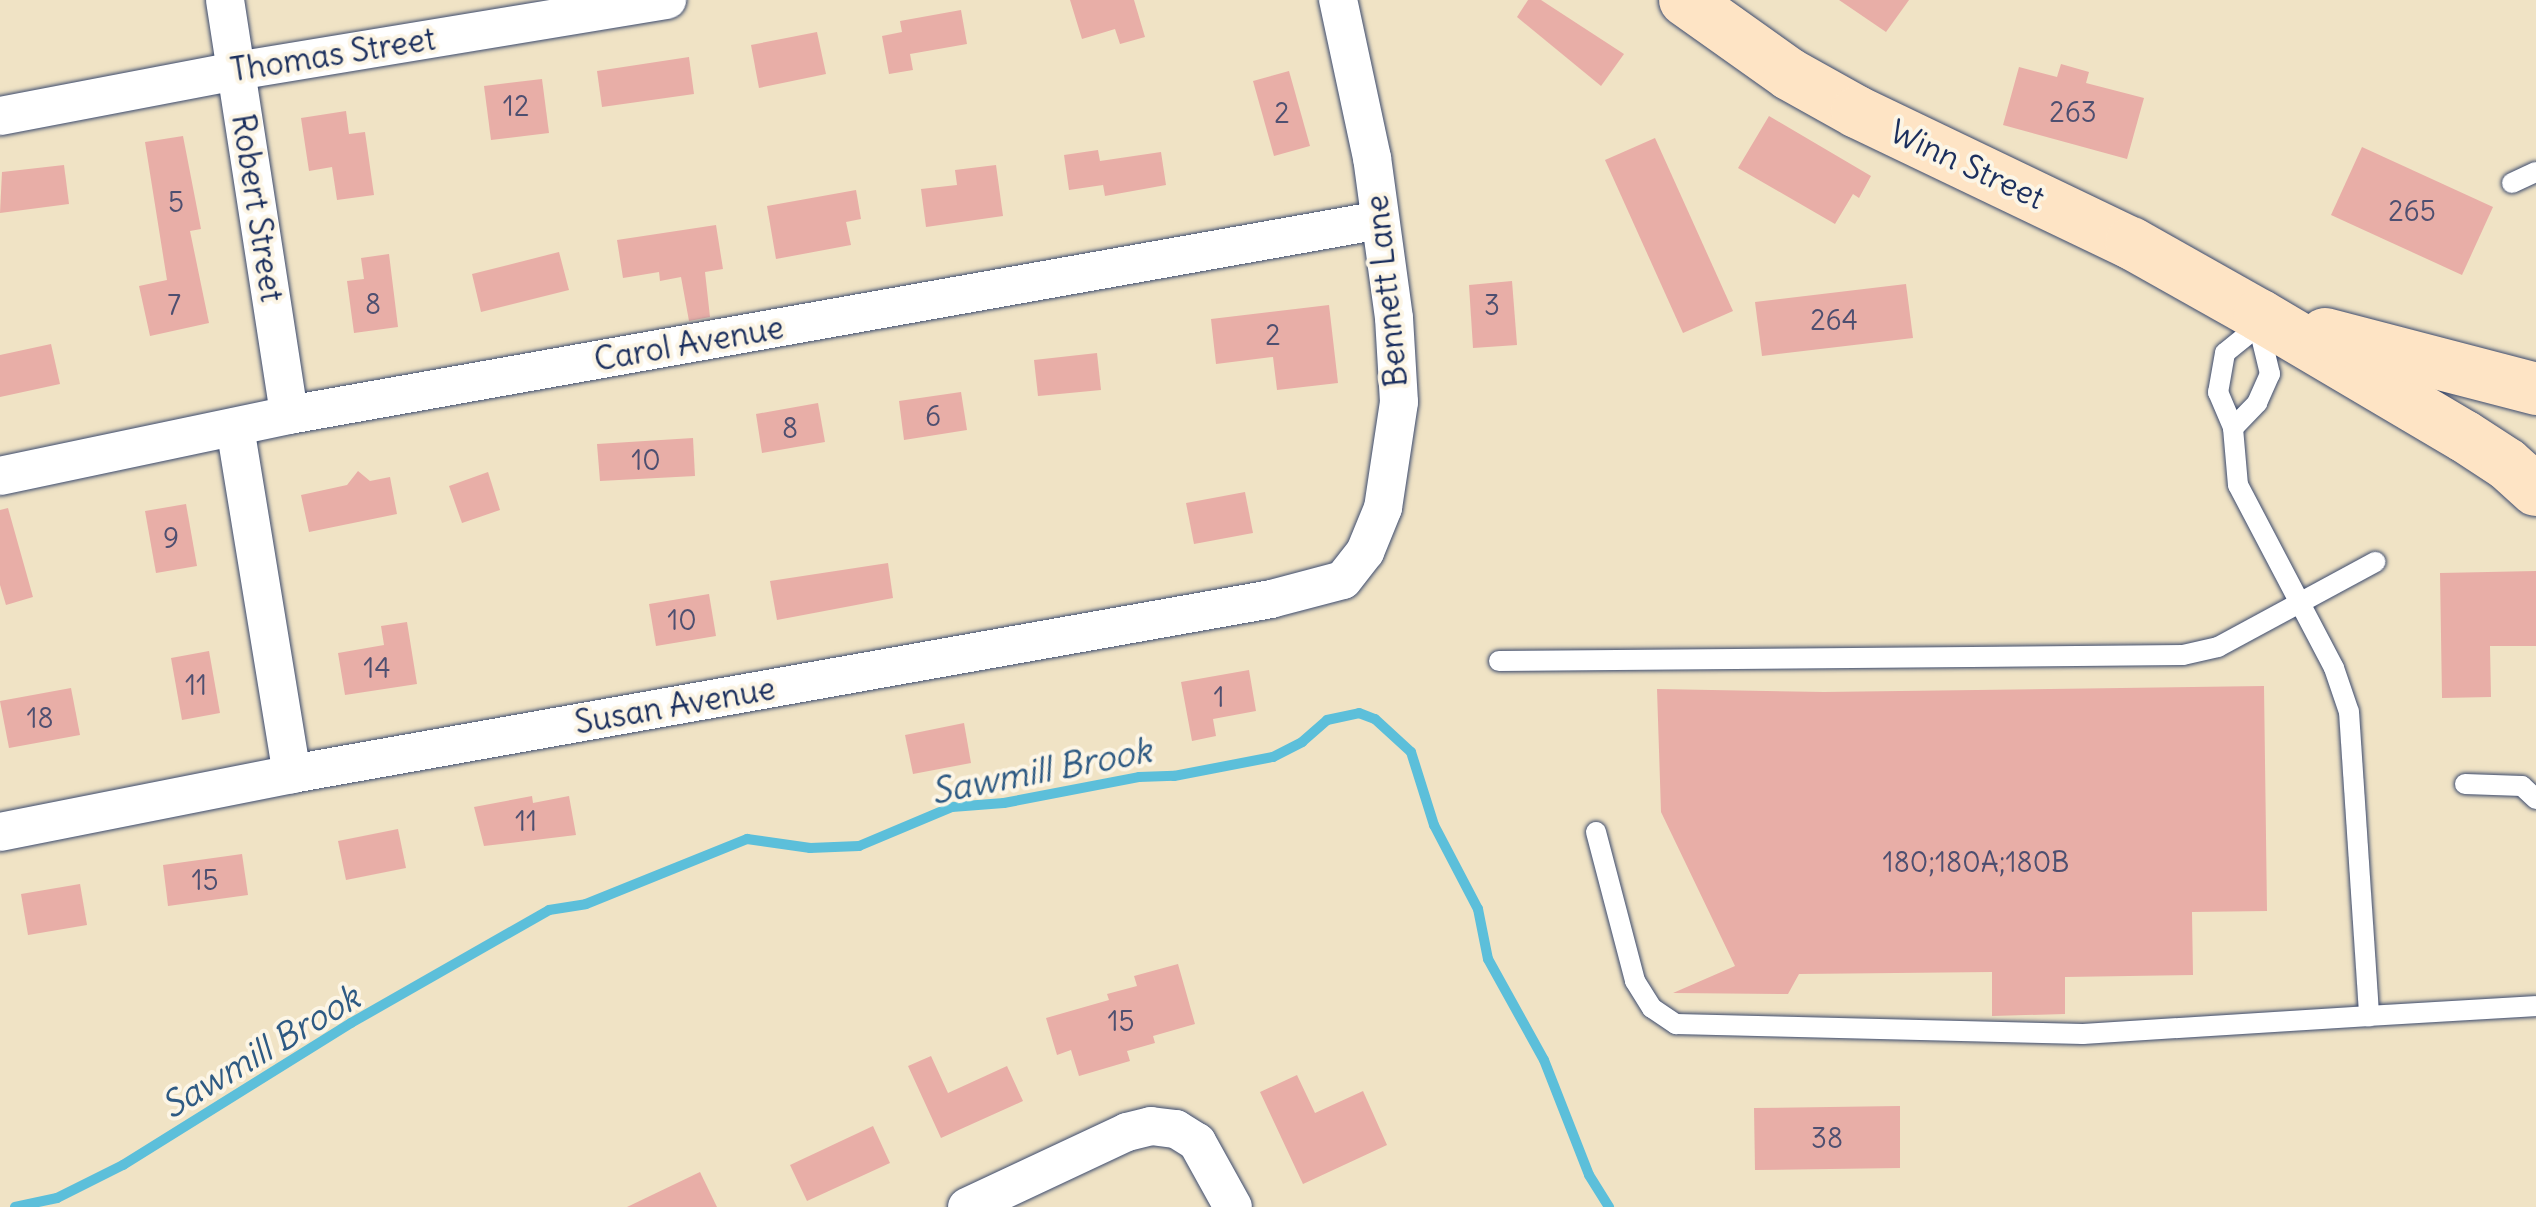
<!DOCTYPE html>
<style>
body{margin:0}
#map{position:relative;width:2536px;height:1207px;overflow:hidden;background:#f0e3c5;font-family:Delius,sans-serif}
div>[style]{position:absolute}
.stream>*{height:10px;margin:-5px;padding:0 5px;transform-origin:5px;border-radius:5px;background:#5cbfda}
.building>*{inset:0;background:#e8aea7}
.roads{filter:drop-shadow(0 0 2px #3b4a6d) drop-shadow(0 0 2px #3b4a6d)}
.lane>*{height:20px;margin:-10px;padding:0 10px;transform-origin:10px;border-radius:10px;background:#fff}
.street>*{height:38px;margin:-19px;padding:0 19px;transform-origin:19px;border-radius:19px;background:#fff}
.secondary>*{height:52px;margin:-26px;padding:0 26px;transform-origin:26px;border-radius:26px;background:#fee4c5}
span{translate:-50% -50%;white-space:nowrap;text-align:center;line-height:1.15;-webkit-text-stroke:8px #fcf5e5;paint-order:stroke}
.number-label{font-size:28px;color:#4e4f70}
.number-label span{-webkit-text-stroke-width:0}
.street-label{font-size:32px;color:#1b2f5e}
.water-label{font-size:35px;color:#2e5a83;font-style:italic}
</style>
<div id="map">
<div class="stream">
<i style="left:15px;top:1207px;width:43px;rotate:-12.1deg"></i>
<i style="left:57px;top:1198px;width:74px;rotate:-26.6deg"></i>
<i style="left:123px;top:1165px;width:269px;rotate:-31.9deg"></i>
<i style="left:351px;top:1023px;width:228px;rotate:-29.7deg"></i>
<i style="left:549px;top:910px;width:37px;rotate:-9deg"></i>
<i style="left:586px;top:904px;width:174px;rotate:-22deg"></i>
<i style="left:747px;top:839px;width:64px;rotate:8.1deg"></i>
<i style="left:810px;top:848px;width:49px;rotate:-2.3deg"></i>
<i style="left:859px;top:846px;width:101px;rotate:-22.8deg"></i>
<i style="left:952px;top:807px;width:52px;rotate:-4.4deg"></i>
<i style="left:1004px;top:803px;width:137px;rotate:-10.9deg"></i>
<i style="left:1139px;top:777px;width:35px;rotate:-2deg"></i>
<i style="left:1174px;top:776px;width:101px;rotate:-10.9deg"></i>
<i style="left:1273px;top:757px;width:33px;rotate:-27deg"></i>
<i style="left:1302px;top:742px;width:33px;rotate:-41deg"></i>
<i style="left:1327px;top:720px;width:33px;rotate:-12deg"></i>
<i style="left:1359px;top:713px;width:17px;rotate:21deg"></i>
<i style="left:1375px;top:719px;width:49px;rotate:42.5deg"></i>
<i style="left:1411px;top:752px;width:77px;rotate:72.5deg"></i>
<i style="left:1434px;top:825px;width:95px;rotate:62.4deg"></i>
<i style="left:1478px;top:909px;width:51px;rotate:78.7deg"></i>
<i style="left:1488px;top:959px;width:115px;rotate:61deg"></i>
<i style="left:1544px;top:1060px;width:123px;rotate:68.6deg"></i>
<i style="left:1589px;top:1175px;width:38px;rotate:58deg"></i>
</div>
<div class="building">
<i style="clip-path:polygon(1070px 0,1134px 0,1145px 37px,1120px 44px,1115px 29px,1082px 39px)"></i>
<i style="clip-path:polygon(1528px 0,1541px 0,1624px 54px,1601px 86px,1517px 17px)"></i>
<i style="clip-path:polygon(1839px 0,1909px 0,1886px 32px)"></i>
<i style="clip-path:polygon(961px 10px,967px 44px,910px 54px,913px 70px,889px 74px,882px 36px,902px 32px,900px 21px)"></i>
<i style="clip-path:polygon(817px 32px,826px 74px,759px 88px,751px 45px)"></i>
<i style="clip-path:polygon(689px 57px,694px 94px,602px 107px,597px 71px)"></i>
<i style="clip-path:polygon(2061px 64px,2089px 72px,2086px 83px,2144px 98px,2127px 159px,2003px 125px,2019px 67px,2057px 77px)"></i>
<i style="clip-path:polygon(1289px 71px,1310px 146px,1274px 156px,1253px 81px)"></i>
<i style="clip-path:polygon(542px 79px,549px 133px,491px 140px,484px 86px)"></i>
<i style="clip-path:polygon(346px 111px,349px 134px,365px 132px,374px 195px,337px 200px,332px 167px,309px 171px,301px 118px)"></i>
<i style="clip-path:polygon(1769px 116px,1871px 176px,1859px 198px,1853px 194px,1835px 224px,1738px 168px)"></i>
<i style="clip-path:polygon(183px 136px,201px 229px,190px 231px,209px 323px,150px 336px,139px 286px,167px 280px,145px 142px)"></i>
<i style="clip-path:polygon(1655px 138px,1733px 311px,1683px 333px,1605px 160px)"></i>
<i style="clip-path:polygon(2362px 147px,2493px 207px,2462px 275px,2331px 215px)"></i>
<i style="clip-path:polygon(1098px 150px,1100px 161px,1161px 152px,1166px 185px,1105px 196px,1102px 179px,1103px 185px,1069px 190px,1064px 155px)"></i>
<i style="clip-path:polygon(64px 165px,69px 204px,0 213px,2px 172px)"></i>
<i style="clip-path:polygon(996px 165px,1003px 216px,926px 227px,921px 189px,957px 185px,955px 170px)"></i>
<i style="clip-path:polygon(856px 190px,861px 219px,846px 222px,851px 245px,776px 259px,767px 206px)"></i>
<i style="clip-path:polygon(716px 225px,723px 269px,705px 272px,710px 317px,689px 321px,681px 277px,660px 281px,659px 272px,623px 278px,617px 240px)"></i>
<i style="clip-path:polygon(559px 252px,569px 290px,481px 312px,472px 274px)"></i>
<i style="clip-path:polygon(389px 254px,398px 327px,354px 333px,347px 281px,364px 279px,361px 258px)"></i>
<i style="clip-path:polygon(1512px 281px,1517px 345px,1473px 348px,1469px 285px)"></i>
<i style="clip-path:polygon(1906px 284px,1913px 338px,1762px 356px,1755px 302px)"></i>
<i style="clip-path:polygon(1329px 305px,1338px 383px,1277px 390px,1273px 357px,1216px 364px,1211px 319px)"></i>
<i style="clip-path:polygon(51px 344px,60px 384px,0 397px,0 355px)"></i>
<i style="clip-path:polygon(1097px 353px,1101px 390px,1038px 396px,1034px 360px)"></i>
<i style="clip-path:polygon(961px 392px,967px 430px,904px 440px,899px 401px)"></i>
<i style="clip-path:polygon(818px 403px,825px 442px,762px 453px,756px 414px)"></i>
<i style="clip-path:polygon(693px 438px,695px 476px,600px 481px,597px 444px)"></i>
<i style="clip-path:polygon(358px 471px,370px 481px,390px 477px,397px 514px,309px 532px,301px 495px,347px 485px)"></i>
<i style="clip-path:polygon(488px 472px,500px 510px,462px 523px,449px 486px)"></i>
<i style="clip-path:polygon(1245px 492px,1253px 533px,1194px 544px,1186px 503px)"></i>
<i style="clip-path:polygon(186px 504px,197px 566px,156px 573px,145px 511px)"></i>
<i style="clip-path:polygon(8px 508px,33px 597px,6px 605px,0 585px,0 510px)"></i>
<i style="clip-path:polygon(888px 563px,893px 598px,777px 620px,770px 581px)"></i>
<i style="clip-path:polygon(2536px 571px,2536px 646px,2490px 646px,2491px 697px,2442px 698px,2440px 573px)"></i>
<i style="clip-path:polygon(709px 594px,716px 636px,656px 646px,649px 604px)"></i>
<i style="clip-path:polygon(407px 622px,417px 684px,345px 695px,338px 653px,384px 645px,381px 626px)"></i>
<i style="clip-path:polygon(209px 651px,220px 713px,182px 720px,171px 658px)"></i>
<i style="clip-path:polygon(1249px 670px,1256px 711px,1213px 719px,1216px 736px,1192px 741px,1181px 682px)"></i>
<i style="clip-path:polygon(2264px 686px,2267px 911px,2192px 912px,2193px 975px,2065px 977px,2065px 1014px,1992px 1016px,1992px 972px,1799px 974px,1788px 994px,1673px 993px,1735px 966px,1661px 812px,1657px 689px,1824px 692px)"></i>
<i style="clip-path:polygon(71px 688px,80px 735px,9px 748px,0 701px)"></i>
<i style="clip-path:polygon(964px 723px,971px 763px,913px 774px,905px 735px)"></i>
<i style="clip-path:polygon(532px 796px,533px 803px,569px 796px,576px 835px,484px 846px,474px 807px)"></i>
<i style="clip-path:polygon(398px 829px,406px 868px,346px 880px,338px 841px)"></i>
<i style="clip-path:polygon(242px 854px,248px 895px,168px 906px,163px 865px)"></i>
<i style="clip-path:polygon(80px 884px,87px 925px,28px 935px,21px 894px)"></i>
<i style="clip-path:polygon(1178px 964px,1195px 1024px,1153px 1036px,1155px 1043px,1127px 1051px,1130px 1061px,1079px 1076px,1071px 1050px,1057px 1055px,1046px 1018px,1109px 1000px,1107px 994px,1137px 986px,1134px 976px)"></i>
<i style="clip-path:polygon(931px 1056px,948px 1093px,1007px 1066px,1023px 1101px,941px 1138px,908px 1066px)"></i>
<i style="clip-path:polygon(1297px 1075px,1315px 1113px,1363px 1091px,1387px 1145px,1303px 1184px,1260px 1092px)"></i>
<i style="clip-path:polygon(1900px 1106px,1900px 1168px,1755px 1170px,1754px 1108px)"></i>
<i style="clip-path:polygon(873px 1126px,890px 1163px,807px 1201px,790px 1165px)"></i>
<i style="clip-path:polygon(700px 1172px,717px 1207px,627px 1207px)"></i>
</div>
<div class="roads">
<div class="lane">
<i style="left:2512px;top:183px;width:26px;rotate:-25deg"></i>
<i style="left:2257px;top:327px;width:41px;rotate:140.9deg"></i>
<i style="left:2225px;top:353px;width:40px;rotate:100deg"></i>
<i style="left:2218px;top:392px;width:39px;rotate:67deg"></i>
<i style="left:2233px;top:428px;width:57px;rotate:85deg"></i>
<i style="left:2238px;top:485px;width:207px;rotate:62.3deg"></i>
<i style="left:2334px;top:668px;width:46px;rotate:71.2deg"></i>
<i style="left:2349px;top:712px;width:305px;rotate:86.2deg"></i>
<i style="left:2369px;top:1016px;width:167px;rotate:-3.4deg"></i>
<i style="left:2233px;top:428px;width:35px;rotate:-46deg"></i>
<i style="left:2257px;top:403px;width:32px;rotate:-66deg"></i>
<i style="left:2270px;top:374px;width:51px;rotate:-103.5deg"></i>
<i style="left:1499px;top:661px;width:684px;rotate:-0.5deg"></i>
<i style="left:2183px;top:655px;width:36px;rotate:-13deg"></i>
<i style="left:2218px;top:647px;width:179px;rotate:-28.4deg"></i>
<i style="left:2465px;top:784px;width:57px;rotate:2deg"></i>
<i style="left:2522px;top:786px;width:19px;rotate:43deg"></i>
<i style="left:1596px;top:832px;width:154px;rotate:75.3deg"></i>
<i style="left:1635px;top:981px;width:32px;rotate:58deg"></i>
<i style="left:1652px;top:1008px;width:29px;rotate:34deg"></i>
<i style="left:1676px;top:1024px;width:407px;rotate:1.4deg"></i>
<i style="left:2083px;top:1034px;width:287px;rotate:-3.6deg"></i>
</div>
<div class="street">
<i style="left:225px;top:0;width:420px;rotate:81.2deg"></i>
<i style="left:0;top:116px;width:241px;rotate:-10.8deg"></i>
<i style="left:237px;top:71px;width:436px;rotate:-9.4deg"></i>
<i style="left:235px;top:427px;width:352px;rotate:80.7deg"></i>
<i style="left:0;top:476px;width:295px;rotate:-11.9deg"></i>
<i style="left:289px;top:415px;width:1108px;rotate:-10.13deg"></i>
<i style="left:0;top:832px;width:298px;rotate:-11.2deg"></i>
<i style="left:292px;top:774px;width:995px;rotate:-10.13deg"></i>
<i style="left:1271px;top:599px;width:74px;rotate:-14.8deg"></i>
<i style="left:1343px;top:580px;width:36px;rotate:-52deg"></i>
<i style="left:1365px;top:552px;width:48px;rotate:-67.8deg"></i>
<i style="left:1383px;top:508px;width:107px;rotate:-81.4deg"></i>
<i style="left:1399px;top:402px;width:84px;rotate:-93.4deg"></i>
<i style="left:1394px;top:318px;width:162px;rotate:-97.8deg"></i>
<i style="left:1372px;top:158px;width:162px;rotate:-102.1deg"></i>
<i style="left:967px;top:1207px;width:177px;rotate:-25.1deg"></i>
<i style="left:1127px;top:1132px;width:25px;rotate:-14deg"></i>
<i style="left:1151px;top:1126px;width:25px;rotate:7deg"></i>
<i style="left:1176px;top:1129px;width:25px;rotate:32deg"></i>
<i style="left:1197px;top:1142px;width:74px;rotate:61deg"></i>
</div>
<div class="secondary">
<i style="left:1685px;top:0;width:128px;rotate:35.4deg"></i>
<i style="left:1789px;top:74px;width:78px;rotate:29.2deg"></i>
<i style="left:1857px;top:112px;width:304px;rotate:25.6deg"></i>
<i style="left:2131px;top:243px;width:147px;rotate:29.4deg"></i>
<i style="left:2259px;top:315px;width:238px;rotate:30.6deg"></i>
<i style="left:2464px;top:436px;width:51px;rotate:33.1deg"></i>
<i style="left:2507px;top:464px;width:39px;rotate:42deg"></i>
<i style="left:2325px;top:334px;width:218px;rotate:14.6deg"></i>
</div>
</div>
<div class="number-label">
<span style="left:516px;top:106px">12</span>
<span style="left:2073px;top:112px">263</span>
<span style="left:1282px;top:113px">2</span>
<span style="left:176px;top:202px">5</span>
<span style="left:2412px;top:211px">265</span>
<span style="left:373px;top:304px">8</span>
<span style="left:174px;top:305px">7</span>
<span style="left:1492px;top:305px">3</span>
<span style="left:1834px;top:320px">264</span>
<span style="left:1273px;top:335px">2</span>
<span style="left:933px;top:416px">6</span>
<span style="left:790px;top:428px">8</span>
<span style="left:646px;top:460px">10</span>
<span style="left:171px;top:538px">9</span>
<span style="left:682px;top:620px">10</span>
<span style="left:377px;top:668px">14</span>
<span style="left:196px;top:685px">11</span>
<span style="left:1219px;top:697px">1</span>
<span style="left:40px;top:718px">18</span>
<span style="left:526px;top:821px">11</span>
<span style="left:1976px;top:862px">180;180A;180B</span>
<span style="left:205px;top:880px">15</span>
<span style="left:1121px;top:1021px">15</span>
<span style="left:1827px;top:1138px">38</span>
</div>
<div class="street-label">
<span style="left:333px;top:55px;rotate:-9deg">Thomas Street</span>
<span style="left:1967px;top:165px;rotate:25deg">Winn Street</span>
<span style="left:257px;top:208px;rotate:81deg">Robert Street</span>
<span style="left:1387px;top:291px;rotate:-96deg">Bennett Lane</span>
<span style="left:689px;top:344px;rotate:-10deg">Carol Avenue</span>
<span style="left:675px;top:706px;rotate:-10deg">Susan Avenue</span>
</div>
<div class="water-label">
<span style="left:1041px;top:770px;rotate:-11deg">Sawmill Brook</span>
<span style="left:260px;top:1051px;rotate:-31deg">Sawmill Brook</span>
</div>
</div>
